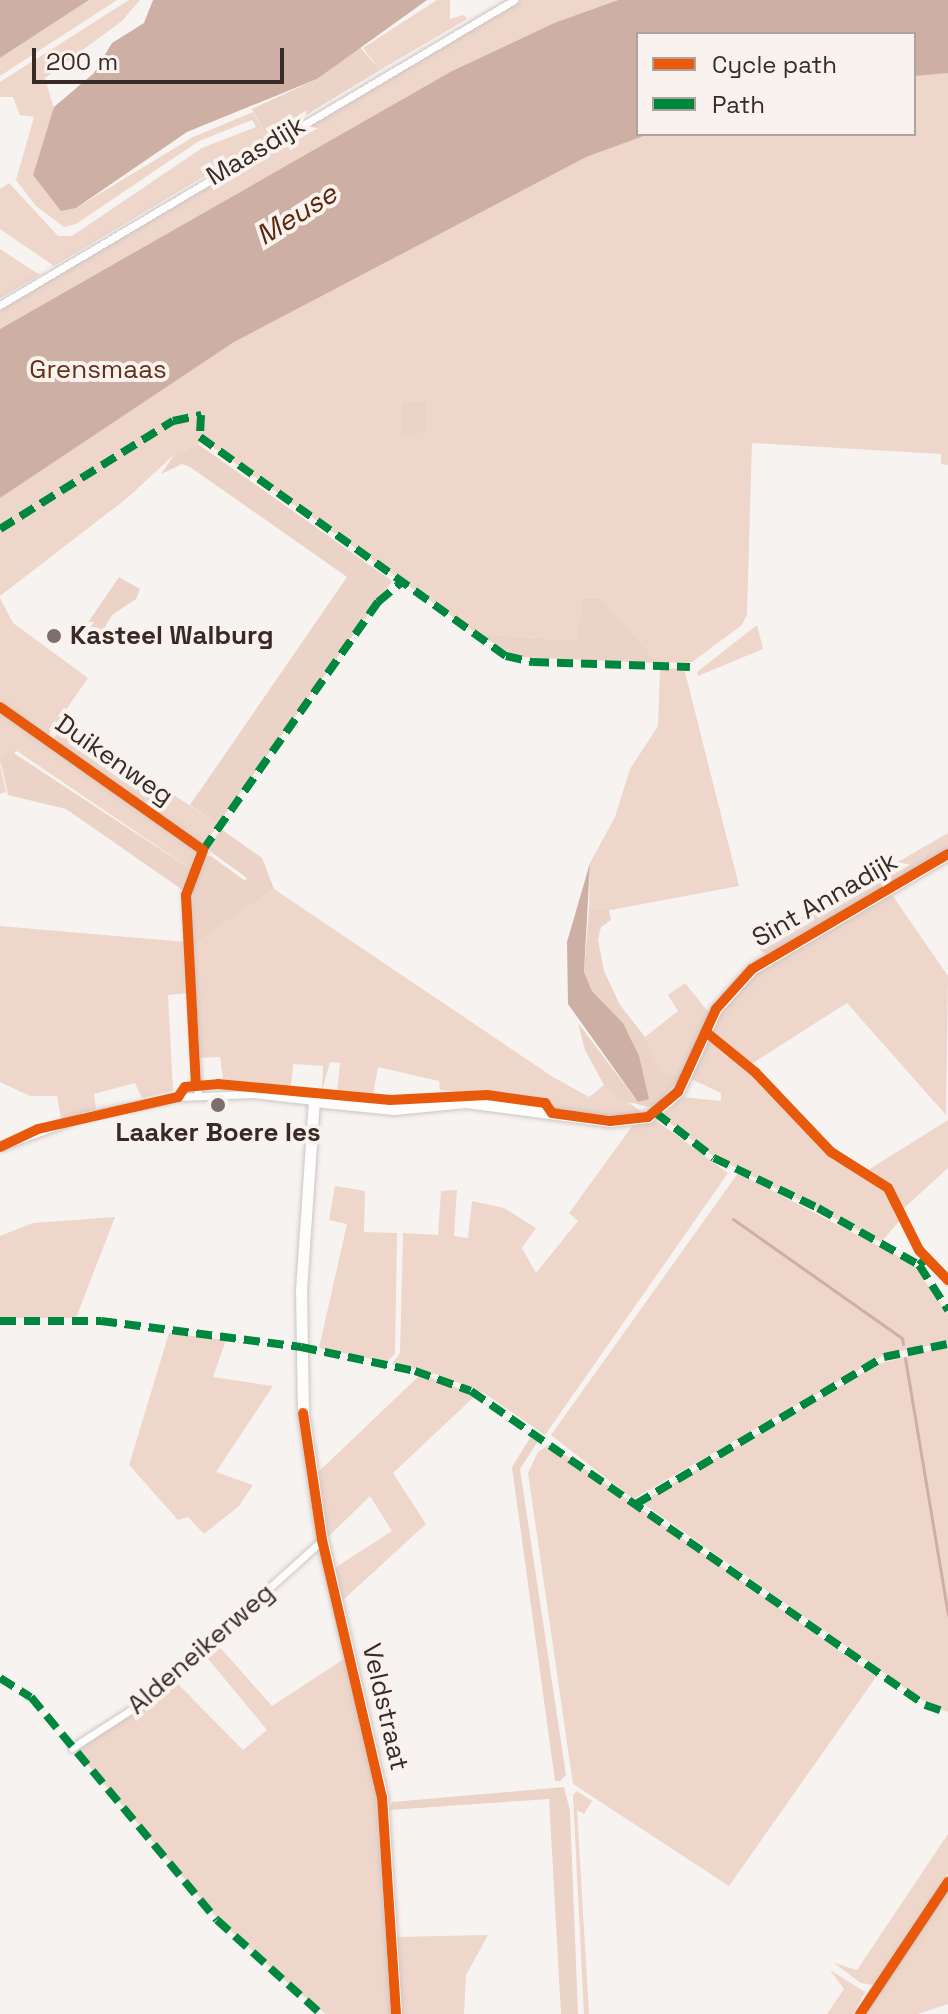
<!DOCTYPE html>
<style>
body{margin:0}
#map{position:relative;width:948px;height:2014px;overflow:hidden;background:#f7f3f1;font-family:"Space Grotesk",sans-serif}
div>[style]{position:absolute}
.green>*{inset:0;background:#eed6cb}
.forest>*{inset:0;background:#ebd3c7}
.water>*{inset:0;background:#cdb0a3}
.stream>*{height:3px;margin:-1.5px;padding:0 1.5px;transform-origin:1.5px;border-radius:1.5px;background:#cdb0a3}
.roads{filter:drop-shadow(0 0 2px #cec5c2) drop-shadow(0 0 2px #cec5c2)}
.street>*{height:7px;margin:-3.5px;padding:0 3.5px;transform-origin:3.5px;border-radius:3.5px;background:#fefdfd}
.secondary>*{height:11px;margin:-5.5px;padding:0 5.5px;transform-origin:5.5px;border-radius:5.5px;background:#fefdfd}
.quiet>*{height:8px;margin-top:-4px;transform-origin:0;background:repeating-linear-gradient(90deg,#00873e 0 16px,transparent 0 24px)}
.cycleway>*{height:10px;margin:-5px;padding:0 5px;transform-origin:5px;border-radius:5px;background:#e8590c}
.dots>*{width:22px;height:22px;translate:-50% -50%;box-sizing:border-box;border:4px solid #f9f2ef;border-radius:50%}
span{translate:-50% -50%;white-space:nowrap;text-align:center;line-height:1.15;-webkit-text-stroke:8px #f9f2ef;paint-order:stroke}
.street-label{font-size:26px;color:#382a24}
.park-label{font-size:26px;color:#643116}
.poi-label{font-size:26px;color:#382a24;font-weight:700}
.left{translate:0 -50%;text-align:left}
.water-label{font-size:28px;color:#5a270c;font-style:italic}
.legend{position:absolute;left:636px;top:32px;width:280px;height:104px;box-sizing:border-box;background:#f9f2ef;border:2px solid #aca29e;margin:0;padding:10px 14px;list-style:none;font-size:24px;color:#382a24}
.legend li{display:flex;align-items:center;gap:16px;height:40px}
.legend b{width:40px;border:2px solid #aca29e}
.scale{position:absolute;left:32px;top:48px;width:252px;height:36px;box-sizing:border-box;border:4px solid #382a24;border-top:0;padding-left:10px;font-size:24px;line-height:28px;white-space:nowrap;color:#382a24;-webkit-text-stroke:6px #f9f2ef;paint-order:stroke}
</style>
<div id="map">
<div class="green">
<i style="clip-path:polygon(89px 0,117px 0,0 76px,0 58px)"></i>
<i style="clip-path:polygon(129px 0,140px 0,122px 21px,45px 78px,54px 109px,33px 175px,76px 208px,193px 137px,253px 112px,268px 138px,54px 266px,0 229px,0 189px,9px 183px,58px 236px,72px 236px,202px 148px,256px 127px,252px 120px,199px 141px,76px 224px,64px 227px,36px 206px,16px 180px,34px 117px,20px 115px,13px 97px,0 97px,0 82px)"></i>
<i style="clip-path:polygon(437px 0,450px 0,450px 19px,464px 15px,467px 19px,380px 70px,363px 48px)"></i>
<i style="clip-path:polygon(518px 0,618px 0,554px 23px,452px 71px,0 329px,0 310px)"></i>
<i style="clip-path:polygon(948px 2px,948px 465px,941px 464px,941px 454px,752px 443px,747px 614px,742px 625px,692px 662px,659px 663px,601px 598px,582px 597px,576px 640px,477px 634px,204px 441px,174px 455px,126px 499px,0 596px,0 367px,638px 134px,914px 134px,914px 34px)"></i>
<i style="clip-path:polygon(0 249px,40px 275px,0 298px)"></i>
<i style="clip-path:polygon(0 598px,13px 623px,88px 678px,47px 737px,0 700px)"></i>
<i style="clip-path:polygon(757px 625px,763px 649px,698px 676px,697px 672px)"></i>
<i style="clip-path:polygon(684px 668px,739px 886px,605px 911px,589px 910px,590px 863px,615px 817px,630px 769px,658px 726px,660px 669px)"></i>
<i style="clip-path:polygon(0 711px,196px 849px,192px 870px,17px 751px,0 764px,6px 792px,0 794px)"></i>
<i style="clip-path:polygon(64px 723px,218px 824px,207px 841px,198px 843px,52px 741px)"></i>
<i style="clip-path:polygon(948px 833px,948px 850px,766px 954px,760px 950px,759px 942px)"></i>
<i style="clip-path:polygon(274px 889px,553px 1077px,589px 1097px,604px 1085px,643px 1113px,606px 1116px,550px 1109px,543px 1102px,440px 1090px,439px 1081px,378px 1067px,373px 1095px,337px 1092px,340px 1063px,330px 1062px,322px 1091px,323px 1066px,293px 1064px,291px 1087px,223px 1079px,220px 1057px,197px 1058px,191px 947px)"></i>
<i style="clip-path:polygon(890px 892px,948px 976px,946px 1115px,847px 1003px,750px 1065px,712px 1031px,721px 1010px,745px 979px)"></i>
<i style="clip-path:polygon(0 926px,186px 942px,189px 993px,168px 995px,173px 1091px,142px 1098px,135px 1083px,94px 1094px,96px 1109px,61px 1119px,57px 1096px,30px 1096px,0 1082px)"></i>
<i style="clip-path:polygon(685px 983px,710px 1014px,683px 1075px,661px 1071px,645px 1037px,678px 1011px,668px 995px)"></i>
<i style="clip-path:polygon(713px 1038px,764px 1082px,820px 1145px,890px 1193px,902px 1218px,881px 1242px,713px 1156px,662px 1117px,682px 1097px,721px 1101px,721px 1093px,691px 1079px,706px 1039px)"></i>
<i style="clip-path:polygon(948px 1120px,948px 1168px,903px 1209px,890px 1187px,865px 1172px)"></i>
<i style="clip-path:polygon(657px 1121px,728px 1173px,545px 1435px,484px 1393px,439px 1375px,392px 1364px,400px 1353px,403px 1233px,438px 1235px,441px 1191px,457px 1190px,454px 1236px,468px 1238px,472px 1201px,504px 1208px,536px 1228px,522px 1248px,536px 1273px,578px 1221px,569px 1213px,633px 1125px)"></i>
<i style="clip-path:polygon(738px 1173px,913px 1264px,948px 1314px,948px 1342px,886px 1354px,633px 1499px,551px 1435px)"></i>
<i style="clip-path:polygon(335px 1186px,365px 1191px,364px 1232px,397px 1233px,395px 1354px,387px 1362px,319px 1348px,347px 1224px,329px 1220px)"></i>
<i style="clip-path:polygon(115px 1217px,76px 1318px,0 1318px,0 1236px,33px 1223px)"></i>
<i style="clip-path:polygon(169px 1333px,226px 1340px,213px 1377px,273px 1386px,216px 1472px,253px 1485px,239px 1506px,204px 1534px,188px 1517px,178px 1520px,129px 1465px)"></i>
<i style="clip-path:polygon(948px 1346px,948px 1712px,931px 1706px,641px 1502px,878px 1364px)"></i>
<i style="clip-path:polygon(421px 1374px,476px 1395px,393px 1473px,426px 1524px,342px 1601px,333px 1569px,392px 1531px,370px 1496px,325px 1540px,314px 1476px)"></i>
<i style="clip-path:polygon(550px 1444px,876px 1677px,729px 1886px,573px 1784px,528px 1473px,538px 1452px)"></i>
<i style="clip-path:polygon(216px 1643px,272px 1706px,347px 1657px,374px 1769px,391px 2014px,326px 2014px,291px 1986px,219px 1920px,77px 1752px,173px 1679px,243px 1750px,267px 1730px,204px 1654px)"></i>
<i style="clip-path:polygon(577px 1791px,592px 1801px,584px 1814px,577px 1810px,589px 2014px,584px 2014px,573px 1795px)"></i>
<i style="clip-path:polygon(948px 1834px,948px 1873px,874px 1985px,861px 1983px,834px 1963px,857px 1970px)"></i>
<i style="clip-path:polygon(948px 1889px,948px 2004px,918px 2014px,864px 2014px)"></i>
<i style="clip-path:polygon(488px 1935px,466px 1975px,464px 2014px,400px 2014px,395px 1937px)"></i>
<i style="clip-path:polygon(830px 1970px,865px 1992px,853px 2014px,827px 2014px,844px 1989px)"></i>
</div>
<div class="forest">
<i style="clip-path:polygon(360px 47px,380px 70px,268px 138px,252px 109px,317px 79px)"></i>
<i style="clip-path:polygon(402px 402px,426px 402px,425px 433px,401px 434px)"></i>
<i style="clip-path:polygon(198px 444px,392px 581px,218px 824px,190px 805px,347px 577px,190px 467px,182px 464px,161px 474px,174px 455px)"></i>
<i style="clip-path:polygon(119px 577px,140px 589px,136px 599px,112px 615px,102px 632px,89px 632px,87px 624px)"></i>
<i style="clip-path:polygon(582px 597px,601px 598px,659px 663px,518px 657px,477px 634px,576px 640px)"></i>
<i style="clip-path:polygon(9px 750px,192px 870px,184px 891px,66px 809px,8px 795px,0 759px)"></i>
<i style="clip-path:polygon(221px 829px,262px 858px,274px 889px,191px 947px,193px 883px,202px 857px,211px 856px,245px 881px,247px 878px,207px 849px)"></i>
<i style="clip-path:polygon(589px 910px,609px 910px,611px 920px,601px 927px,598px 939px,604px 971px,620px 1005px,645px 1037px,661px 1071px,683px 1075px,653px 1108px,620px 1100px,604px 1085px,585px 1050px,578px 1023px,638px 1102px,623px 1023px,592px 991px,584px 972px)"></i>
<i style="clip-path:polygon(526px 1432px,538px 1441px,520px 1469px,566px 1775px,560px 1781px,555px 1781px,512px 1467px,530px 1438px)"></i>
<i style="clip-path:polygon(564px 1787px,570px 1811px,578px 2014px,561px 2014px,549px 1799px,389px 1810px,392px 1802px)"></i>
</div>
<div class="water">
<i style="clip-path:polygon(0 0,89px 0,0 58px)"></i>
<i style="clip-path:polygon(153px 0,427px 0,317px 79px,187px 132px,76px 208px,61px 211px,33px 175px,54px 107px,94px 73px,112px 43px,144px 23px)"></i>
<i style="clip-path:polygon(618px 0,948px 0,948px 73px,914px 76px,914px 34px,638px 34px,638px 134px,649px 134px,586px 157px,234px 342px,0 498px,0 329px,452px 71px,554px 23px)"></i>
<i style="clip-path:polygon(590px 863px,584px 972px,592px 991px,623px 1023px,639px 1056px,649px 1099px,638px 1102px,568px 1004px,567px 942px)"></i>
</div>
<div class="stream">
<i style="left:733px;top:1219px;width:207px;rotate:35.2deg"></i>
<i style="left:902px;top:1338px;width:6px;rotate:81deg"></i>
<i style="left:905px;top:1358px;width:260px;rotate:80.5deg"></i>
</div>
<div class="roads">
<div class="street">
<i style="left:0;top:305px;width:598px;rotate:-30.68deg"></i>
<i style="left:0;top:707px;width:248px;rotate:35.2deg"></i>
<i style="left:203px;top:850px;width:48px;rotate:110.7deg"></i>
<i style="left:186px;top:895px;width:200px;rotate:86.6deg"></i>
<i style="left:0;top:1147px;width:90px;rotate:-20.3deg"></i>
<i style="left:84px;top:1116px;width:96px;rotate:-11.4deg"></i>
<i style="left:178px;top:1097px;width:75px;rotate:-2.3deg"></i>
<i style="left:253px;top:1094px;width:61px;rotate:6.5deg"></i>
<i style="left:72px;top:1748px;width:85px;rotate:-32.9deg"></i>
<i style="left:143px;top:1702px;width:241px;rotate:-42.1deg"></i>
<i style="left:860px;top:2014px;width:159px;rotate:-56.3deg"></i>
</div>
<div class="secondary">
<i style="left:396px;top:2014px;width:217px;rotate:-93.7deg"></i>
<i style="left:382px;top:1797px;width:264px;rotate:-103.1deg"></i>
<i style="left:322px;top:1540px;width:128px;rotate:-98.5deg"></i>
<i style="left:303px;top:1413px;width:123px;rotate:-90.9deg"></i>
<i style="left:301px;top:1290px;width:189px;rotate:-86.1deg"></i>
<i style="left:314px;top:1101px;width:80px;rotate:5.7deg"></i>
<i style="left:394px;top:1109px;width:72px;rotate:-5.6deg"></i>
<i style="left:466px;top:1102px;width:145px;rotate:7.5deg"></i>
<i style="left:610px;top:1121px;width:38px;rotate:-6deg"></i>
<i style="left:648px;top:1117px;width:39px;rotate:-40deg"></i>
<i style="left:678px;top:1092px;width:91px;rotate:-65.4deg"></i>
<i style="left:716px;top:1009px;width:54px;rotate:-48deg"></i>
<i style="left:752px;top:969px;width:227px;rotate:-30.4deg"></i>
</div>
</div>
<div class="quiet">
<i style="left:0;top:529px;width:204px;rotate:-32deg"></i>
<i style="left:173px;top:421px;width:29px;rotate:-12deg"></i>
<i style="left:201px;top:415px;width:22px;rotate:93deg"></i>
<i style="left:200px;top:437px;width:376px;rotate:35.6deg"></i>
<i style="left:506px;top:656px;width:28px;rotate:13deg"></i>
<i style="left:533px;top:662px;width:157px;rotate:1.8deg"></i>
<i style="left:203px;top:850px;width:304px;rotate:-54.8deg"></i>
<i style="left:378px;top:602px;width:30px;rotate:-40deg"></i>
<i style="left:656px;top:1113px;width:73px;rotate:37.8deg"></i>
<i style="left:714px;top:1158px;width:115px;rotate:25.7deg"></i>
<i style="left:818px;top:1208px;width:116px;rotate:29.4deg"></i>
<i style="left:919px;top:1265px;width:11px;rotate:-41deg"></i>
<i style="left:919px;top:1265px;width:54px;rotate:57.2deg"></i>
<i style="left:0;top:1321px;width:101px"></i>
<i style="left:101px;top:1321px;width:202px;rotate:7.4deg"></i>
<i style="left:301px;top:1347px;width:116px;rotate:11.9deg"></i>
<i style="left:415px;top:1371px;width:59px;rotate:19.7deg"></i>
<i style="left:471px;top:1391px;width:552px;rotate:34.67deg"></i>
<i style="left:925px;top:1705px;width:24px;rotate:19deg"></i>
<i style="left:636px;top:1504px;width:288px;rotate:-30.7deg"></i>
<i style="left:884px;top:1357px;width:65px;rotate:-11.5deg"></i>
<i style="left:0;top:1678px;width:36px;rotate:32deg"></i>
<i style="left:31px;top:1697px;width:290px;rotate:50.2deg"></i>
<i style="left:217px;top:1920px;width:140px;rotate:42.1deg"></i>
</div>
<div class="cycleway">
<i style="left:0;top:707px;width:248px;rotate:35.2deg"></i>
<i style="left:203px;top:850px;width:48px;rotate:110.7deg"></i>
<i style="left:186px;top:895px;width:190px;rotate:87deg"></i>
<i style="left:706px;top:1032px;width:63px;rotate:39.2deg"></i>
<i style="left:755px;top:1072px;width:110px;rotate:46.5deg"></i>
<i style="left:831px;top:1152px;width:67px;rotate:32.3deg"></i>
<i style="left:888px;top:1188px;width:69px;rotate:63.4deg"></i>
<i style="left:919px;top:1250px;width:42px;rotate:46deg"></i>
<i style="left:0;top:1147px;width:42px;rotate:-25.3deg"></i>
<i style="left:38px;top:1129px;width:144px;rotate:-12.9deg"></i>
<i style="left:178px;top:1097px;width:12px;rotate:-55deg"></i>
<i style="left:185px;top:1087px;width:33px;rotate:-5deg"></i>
<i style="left:218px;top:1084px;width:173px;rotate:5.3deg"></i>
<i style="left:390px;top:1100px;width:97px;rotate:-3deg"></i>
<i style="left:487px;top:1095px;width:59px;rotate:7.9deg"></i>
<i style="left:545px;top:1103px;width:12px;rotate:55deg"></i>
<i style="left:552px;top:1113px;width:59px;rotate:7.9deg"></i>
<i style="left:610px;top:1121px;width:38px;rotate:-6deg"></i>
<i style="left:648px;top:1117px;width:39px;rotate:-40deg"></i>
<i style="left:678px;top:1092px;width:91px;rotate:-65.4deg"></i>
<i style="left:716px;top:1009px;width:54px;rotate:-48deg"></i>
<i style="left:752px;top:969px;width:227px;rotate:-30.4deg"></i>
<i style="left:303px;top:1413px;width:128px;rotate:81.5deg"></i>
<i style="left:322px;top:1540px;width:264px;rotate:76.9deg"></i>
<i style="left:382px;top:1797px;width:217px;rotate:86.3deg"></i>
<i style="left:860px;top:2014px;width:159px;rotate:-56.3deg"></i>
</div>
<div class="dots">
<i style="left:54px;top:636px;background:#7b706c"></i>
<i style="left:218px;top:1105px;background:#7b706c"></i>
</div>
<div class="street-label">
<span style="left:256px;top:151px;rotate:-31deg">Maasdijk</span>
<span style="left:114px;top:760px;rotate:35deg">Duikenweg</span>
<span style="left:825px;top:900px;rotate:-30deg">Sint Annadijk</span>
<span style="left:201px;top:1649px;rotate:-41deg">Aldeneikerweg</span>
<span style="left:385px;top:1707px;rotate:77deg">Veldstraat</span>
</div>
<div class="park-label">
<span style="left:98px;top:370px">Grensmaas</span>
</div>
<div class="poi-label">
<span class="left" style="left:70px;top:636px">Kasteel Walburg</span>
<span style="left:218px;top:1133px">Laaker Boere Ies</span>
</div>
<div class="water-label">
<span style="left:296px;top:214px;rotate:-32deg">Meuse</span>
</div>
<ul class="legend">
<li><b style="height:10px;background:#e8590c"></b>Cycle path</li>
<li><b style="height:10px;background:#00873e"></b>Path</li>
</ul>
<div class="scale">200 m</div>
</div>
